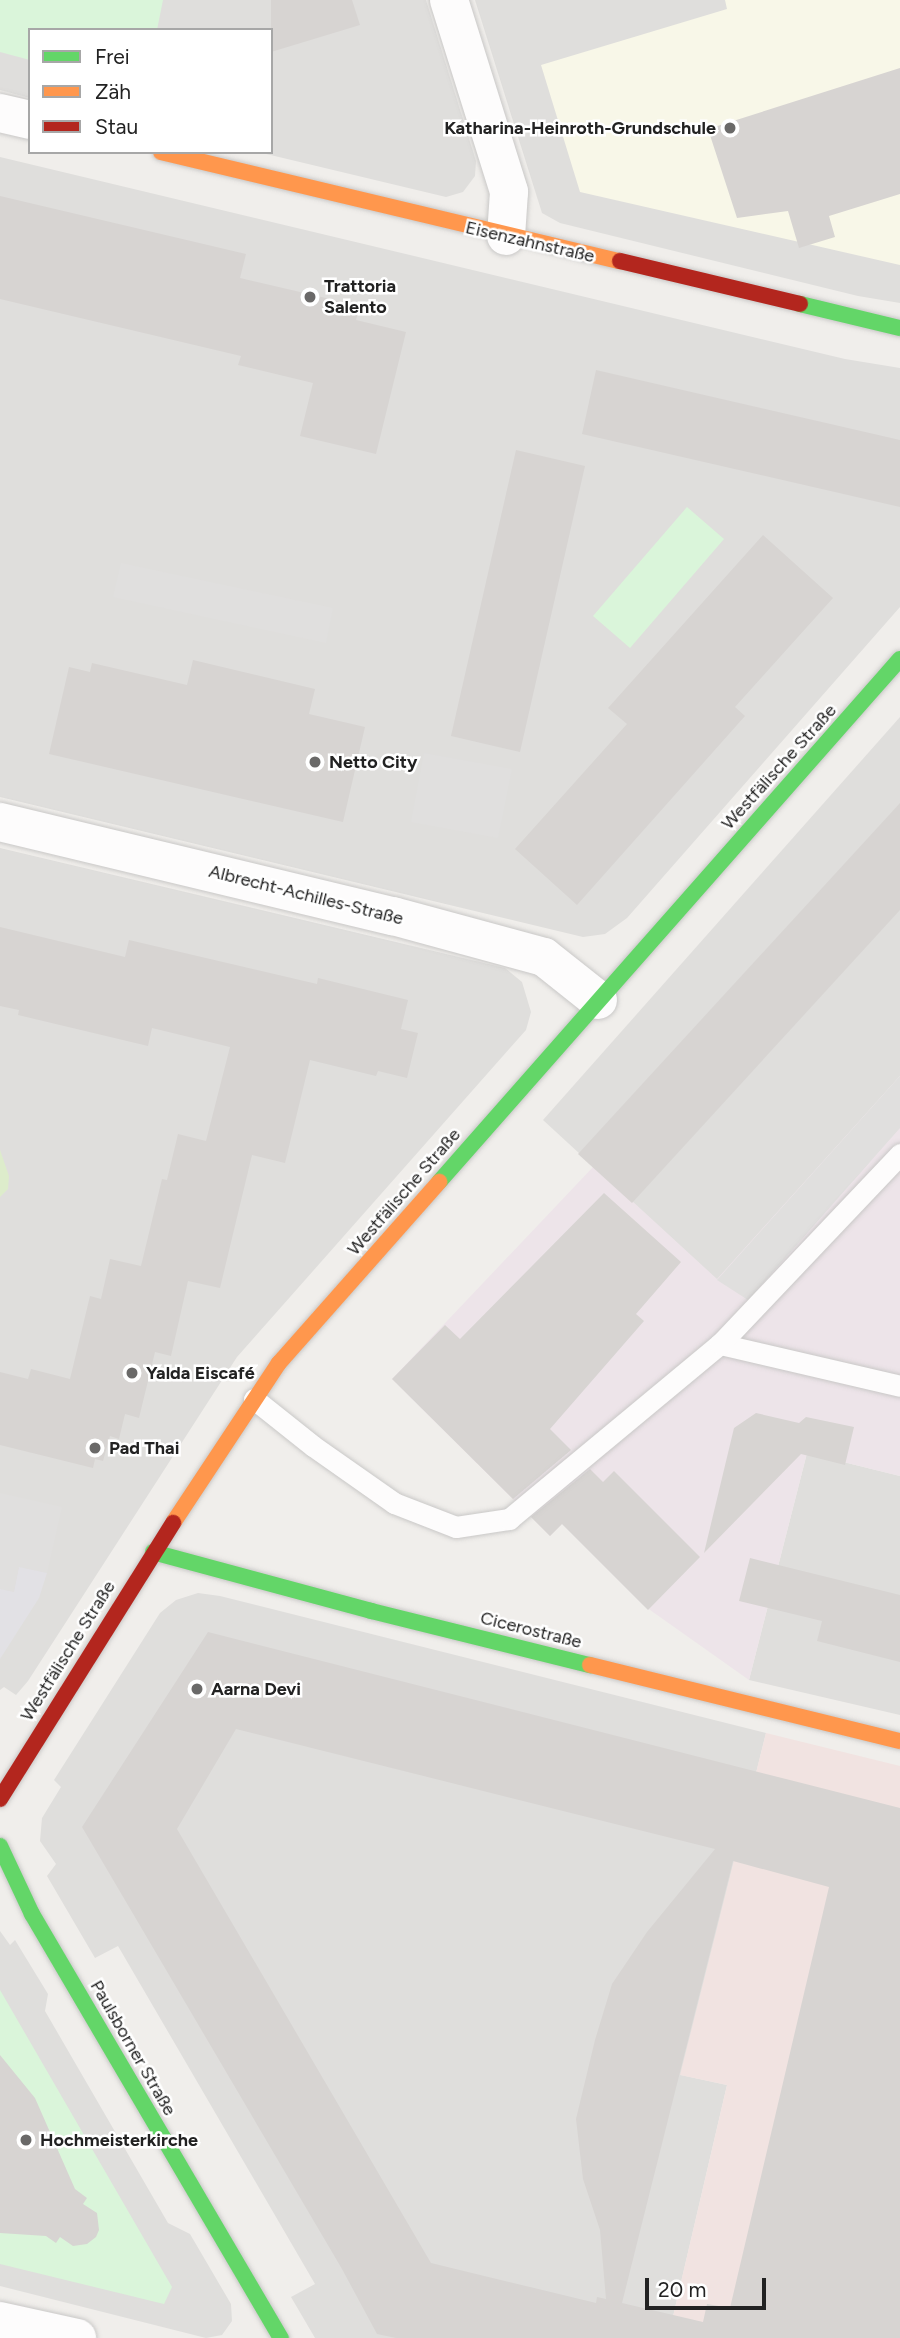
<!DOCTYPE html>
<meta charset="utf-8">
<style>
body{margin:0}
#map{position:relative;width:900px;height:2338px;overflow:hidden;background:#f0eeeb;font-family:Figtree,sans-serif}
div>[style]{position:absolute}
.residential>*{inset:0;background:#dfdedc}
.commercial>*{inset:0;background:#f1e3e1}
.industrial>*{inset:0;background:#ede4e9}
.education>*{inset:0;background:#f8f7e8}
.grass>*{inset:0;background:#ddeccb}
.park>*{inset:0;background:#daf5da}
.parking>*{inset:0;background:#e0dfde}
.plaza>*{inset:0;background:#e2e1e5}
.building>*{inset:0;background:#d7d4d2}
.roads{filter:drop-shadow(0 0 2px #c9c8c7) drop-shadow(0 0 2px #c9c8c7)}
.lane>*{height:21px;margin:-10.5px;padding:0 10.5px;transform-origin:10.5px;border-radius:10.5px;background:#fdfcfc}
.street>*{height:38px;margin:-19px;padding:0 19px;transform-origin:19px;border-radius:19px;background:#fdfcfc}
.fast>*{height:16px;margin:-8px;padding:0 8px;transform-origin:8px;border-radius:8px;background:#63d668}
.slow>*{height:16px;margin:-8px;padding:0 8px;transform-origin:8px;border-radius:8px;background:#ff974d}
.jam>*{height:16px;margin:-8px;padding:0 8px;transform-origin:8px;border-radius:8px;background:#b3261e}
.dots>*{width:19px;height:19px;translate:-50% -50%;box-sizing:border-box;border:4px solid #fff;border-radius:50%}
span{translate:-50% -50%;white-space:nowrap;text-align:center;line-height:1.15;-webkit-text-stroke:5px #fff;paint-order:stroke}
.poi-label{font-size:18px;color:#222;font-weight:700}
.right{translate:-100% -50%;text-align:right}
.left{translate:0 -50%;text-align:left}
.street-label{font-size:18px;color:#222}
.legend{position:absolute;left:28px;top:28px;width:245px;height:126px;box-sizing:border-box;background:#fff;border:2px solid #a7a7a7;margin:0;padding:9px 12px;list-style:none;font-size:21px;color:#222}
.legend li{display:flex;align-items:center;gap:14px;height:35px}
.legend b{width:35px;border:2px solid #a7a7a7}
.scale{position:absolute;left:645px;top:2278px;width:121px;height:32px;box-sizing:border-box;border:4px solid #222;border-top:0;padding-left:9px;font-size:21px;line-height:24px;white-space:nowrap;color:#222;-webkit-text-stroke:5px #fff;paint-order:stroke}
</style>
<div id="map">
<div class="residential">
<i style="clip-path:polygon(0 0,426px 0,476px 161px,475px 176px,463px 192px,446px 197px,258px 152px,271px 152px,271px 30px,30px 30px,30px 98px,0 90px)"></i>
<i style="clip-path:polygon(475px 0,900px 0,900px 303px,858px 296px,560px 223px,542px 213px)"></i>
<i style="clip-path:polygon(0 157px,845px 359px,900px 368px,900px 607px,627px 918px,605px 934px,583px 937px,0 797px)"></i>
<i style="clip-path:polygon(900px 717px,900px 1076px,717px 1280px,543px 1120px)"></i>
<i style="clip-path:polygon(0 848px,505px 968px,522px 982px,531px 1012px,526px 1030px,237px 1357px,28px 1681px,16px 1695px,4px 1687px,0 1690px)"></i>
<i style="clip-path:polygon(807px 1453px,900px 1476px,900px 1715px,749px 1680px)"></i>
<i style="clip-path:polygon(198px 1593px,220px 1596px,766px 1733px,681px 2075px,727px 2085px,668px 2338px,315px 2338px,291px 2297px,315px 2284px,118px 1946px,95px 1958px,47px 1876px,56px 1864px,40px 1841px,42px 1818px,61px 1787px,54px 1780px,160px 1613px,176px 1600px)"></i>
<i style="clip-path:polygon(0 1931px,10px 1945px,15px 1940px,48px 1994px,45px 2011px,168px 2223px,190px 2234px,231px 2304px,232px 2321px,222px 2335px,206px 2338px,0 2286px)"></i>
</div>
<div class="commercial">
<i style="clip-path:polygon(766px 1733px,900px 1766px,900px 2338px,668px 2338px,727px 2085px,680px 2075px)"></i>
</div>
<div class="industrial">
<i style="clip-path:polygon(900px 1076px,900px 1476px,807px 1453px,749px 1680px,643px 1605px,562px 1524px,550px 1536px,392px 1379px,594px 1166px,717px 1279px)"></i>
</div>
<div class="education">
<i style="clip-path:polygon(725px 0,900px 0,900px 265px,580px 192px,541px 65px,727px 9px)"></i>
</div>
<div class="grass">
<i style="clip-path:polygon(0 1150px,9px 1176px,8px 1189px,0 1197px)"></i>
</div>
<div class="park">
<i style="clip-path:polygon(0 0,163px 0,157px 30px,30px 30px,30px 60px,0 52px)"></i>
<i style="clip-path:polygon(687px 507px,724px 539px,630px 648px,593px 616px)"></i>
<i style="clip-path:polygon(0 1990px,172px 2287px,164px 2304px,0 2264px)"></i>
</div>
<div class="parking">
<i style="clip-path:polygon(121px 563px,333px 608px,326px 643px,113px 597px)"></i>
<i style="clip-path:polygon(424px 753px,512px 769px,498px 838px,411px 822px)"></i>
<i style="clip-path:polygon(900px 1076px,900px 1128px,748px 1300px,717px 1280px)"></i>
<i style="clip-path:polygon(0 1493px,62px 1507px,47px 1573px,19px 1567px,14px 1592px,0 1589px)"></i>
</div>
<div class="plaza">
<i style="clip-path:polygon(19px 1567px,47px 1573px,39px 1598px,0 1659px,0 1589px,14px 1592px)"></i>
</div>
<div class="building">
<i style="clip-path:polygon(271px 0,352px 0,360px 25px,271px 52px)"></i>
<i style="clip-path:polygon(900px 68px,900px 194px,829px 216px,835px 237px,799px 248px,788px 211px,737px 218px,708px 129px)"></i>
<i style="clip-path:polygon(0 196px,246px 254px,240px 278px,360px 306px,356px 320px,406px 332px,376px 454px,300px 436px,313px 383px,238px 365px,241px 356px,0 299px)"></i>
<i style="clip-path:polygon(596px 370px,900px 440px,900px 507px,582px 434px)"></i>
<i style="clip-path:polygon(516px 450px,585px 466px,520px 752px,451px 736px)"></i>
<i style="clip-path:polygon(763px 535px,833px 598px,735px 707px,745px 716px,577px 905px,515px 849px,627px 724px,608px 708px)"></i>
<i style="clip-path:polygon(193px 660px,315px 689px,309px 714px,365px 727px,343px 822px,49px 754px,69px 667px,90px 672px,92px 663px,187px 685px)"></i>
<i style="clip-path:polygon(900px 803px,900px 910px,632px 1203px,578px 1154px)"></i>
<i style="clip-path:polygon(0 927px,125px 957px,129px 940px,317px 984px,318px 978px,408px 1000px,401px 1029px,418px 1033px,407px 1078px,378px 1071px,376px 1076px,310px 1060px,285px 1163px,252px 1155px,220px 1288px,188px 1281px,171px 1356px,155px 1352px,139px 1418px,125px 1414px,119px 1439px,110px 1436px,103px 1461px,95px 1459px,93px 1468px,0 1445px,0 1372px,28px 1379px,31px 1369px,70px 1379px,90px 1296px,101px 1299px,110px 1259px,141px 1266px,162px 1179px,167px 1180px,178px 1134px,206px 1141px,230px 1047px,152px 1028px,148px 1046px,18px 1015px,19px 1010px,0 1006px)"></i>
<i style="clip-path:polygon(604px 1193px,681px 1262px,636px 1314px,644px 1321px,550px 1429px,571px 1450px,513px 1499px,392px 1379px,445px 1325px,460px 1339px)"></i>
<i style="clip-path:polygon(756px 1413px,799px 1423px,806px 1417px,854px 1427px,845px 1465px,801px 1454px,704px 1553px,734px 1428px)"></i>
<i style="clip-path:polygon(590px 1469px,603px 1482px,614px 1471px,700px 1557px,648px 1610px,562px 1524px,550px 1536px,531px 1517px)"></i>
<i style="clip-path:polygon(750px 1558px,900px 1595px,900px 1662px,817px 1641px,822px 1621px,739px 1601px)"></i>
<i style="clip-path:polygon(evenodd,208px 1632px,900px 1808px,900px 2338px,396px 2338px,377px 2334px,342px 2269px,82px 1827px,208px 1632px,236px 1729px,715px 1849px,647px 1932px,612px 1984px,595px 2040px,576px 2119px,583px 2179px,600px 2230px,606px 2299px,597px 2297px,596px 2303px,431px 2263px,177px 1829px,236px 1729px,208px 1632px,733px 1861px,829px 1887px,730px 2308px,707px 2304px,703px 2322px,622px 2303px,733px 1861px)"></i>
<i style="clip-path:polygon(0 2055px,35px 2098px,75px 2189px,87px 2198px,83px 2204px,97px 2213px,99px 2230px,96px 2237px,87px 2244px,73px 2246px,60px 2237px,56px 2243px,46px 2236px,0 2233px)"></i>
</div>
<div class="roads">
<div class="lane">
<i style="left:720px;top:1344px;width:185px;rotate:13.1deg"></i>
<i style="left:254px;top:1399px;width:75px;rotate:38.5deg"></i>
<i style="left:313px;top:1446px;width:99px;rotate:35.1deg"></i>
<i style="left:394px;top:1503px;width:66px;rotate:21.2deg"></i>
<i style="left:456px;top:1527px;width:54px;rotate:-8.6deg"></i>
<i style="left:509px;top:1519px;width:274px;rotate:-39.7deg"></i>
<i style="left:720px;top:1344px;width:262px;rotate:-46.5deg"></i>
</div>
<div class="street">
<i style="left:449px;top:0;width:201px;rotate:72.6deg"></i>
<i style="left:509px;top:192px;width:44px;rotate:93.9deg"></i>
<i style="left:0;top:113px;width:31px;rotate:13deg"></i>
<i style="left:0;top:822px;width:404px;rotate:13.5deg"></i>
<i style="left:393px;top:916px;width:156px;rotate:15.2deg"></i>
<i style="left:544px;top:957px;width:69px;rotate:38.5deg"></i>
<i style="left:0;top:2321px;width:79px;rotate:12.4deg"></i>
</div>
<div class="fast">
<i style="left:800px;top:304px;width:103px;rotate:13.5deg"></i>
<i style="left:439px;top:1182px;width:697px;rotate:-48.61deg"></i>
<i style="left:153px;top:1552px;width:226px;rotate:15.1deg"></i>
<i style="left:371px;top:1611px;width:226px;rotate:13.9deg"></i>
<i style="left:0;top:1846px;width:75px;rotate:64.8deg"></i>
<i style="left:32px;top:1914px;width:492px;rotate:59.6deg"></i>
</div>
<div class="slow">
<i style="left:161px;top:152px;width:472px;rotate:13.4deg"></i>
<i style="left:173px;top:1523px;width:192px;rotate:-56.5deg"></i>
<i style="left:279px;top:1363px;width:242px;rotate:-48.5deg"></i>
<i style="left:590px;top:1665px;width:319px;rotate:13.8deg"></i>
</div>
<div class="jam">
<i style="left:620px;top:261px;width:185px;rotate:13.4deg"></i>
<i style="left:0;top:1799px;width:326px;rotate:-57.9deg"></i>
</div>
</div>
<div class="dots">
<i style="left:730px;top:128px;background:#6a6968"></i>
<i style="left:310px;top:297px;background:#6a6968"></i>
<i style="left:315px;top:762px;background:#6a6968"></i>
<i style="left:132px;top:1373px;background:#6a6968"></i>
<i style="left:95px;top:1448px;background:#6a6968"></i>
<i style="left:197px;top:1689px;background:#6a6968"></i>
<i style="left:26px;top:2140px;background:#6a6968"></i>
</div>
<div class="poi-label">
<span class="right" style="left:716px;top:128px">Katharina-Heinroth-Grundschule</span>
<span class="left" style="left:324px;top:297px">Trattoria<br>Salento</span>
<span class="left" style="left:329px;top:762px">Netto City</span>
<span class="left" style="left:146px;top:1373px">Yalda Eiscafé</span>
<span class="left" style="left:109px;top:1448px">Pad Thai</span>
<span class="left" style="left:211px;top:1689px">Aarna Devi</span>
<span class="left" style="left:40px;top:2140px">Hochmeisterkirche</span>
</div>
<div class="street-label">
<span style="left:530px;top:242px;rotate:13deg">Eisenzahnstraße</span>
<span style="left:779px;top:767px;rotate:-48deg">Westfälische Straße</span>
<span style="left:306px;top:895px;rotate:14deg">Albrecht-Achilles-Straße</span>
<span style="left:404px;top:1192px;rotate:-49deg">Westfälische Straße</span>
<span style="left:531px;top:1630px;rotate:14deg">Cicerostraße</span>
<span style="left:68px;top:1651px;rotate:-58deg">Westfälische Straße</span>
<span style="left:133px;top:2048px;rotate:60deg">Paulsborner Straße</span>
</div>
<ul class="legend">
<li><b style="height:9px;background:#63d668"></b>Frei</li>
<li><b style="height:9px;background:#ff974d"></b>Zäh</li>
<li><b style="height:9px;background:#b3261e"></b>Stau</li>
</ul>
<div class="scale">20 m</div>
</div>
